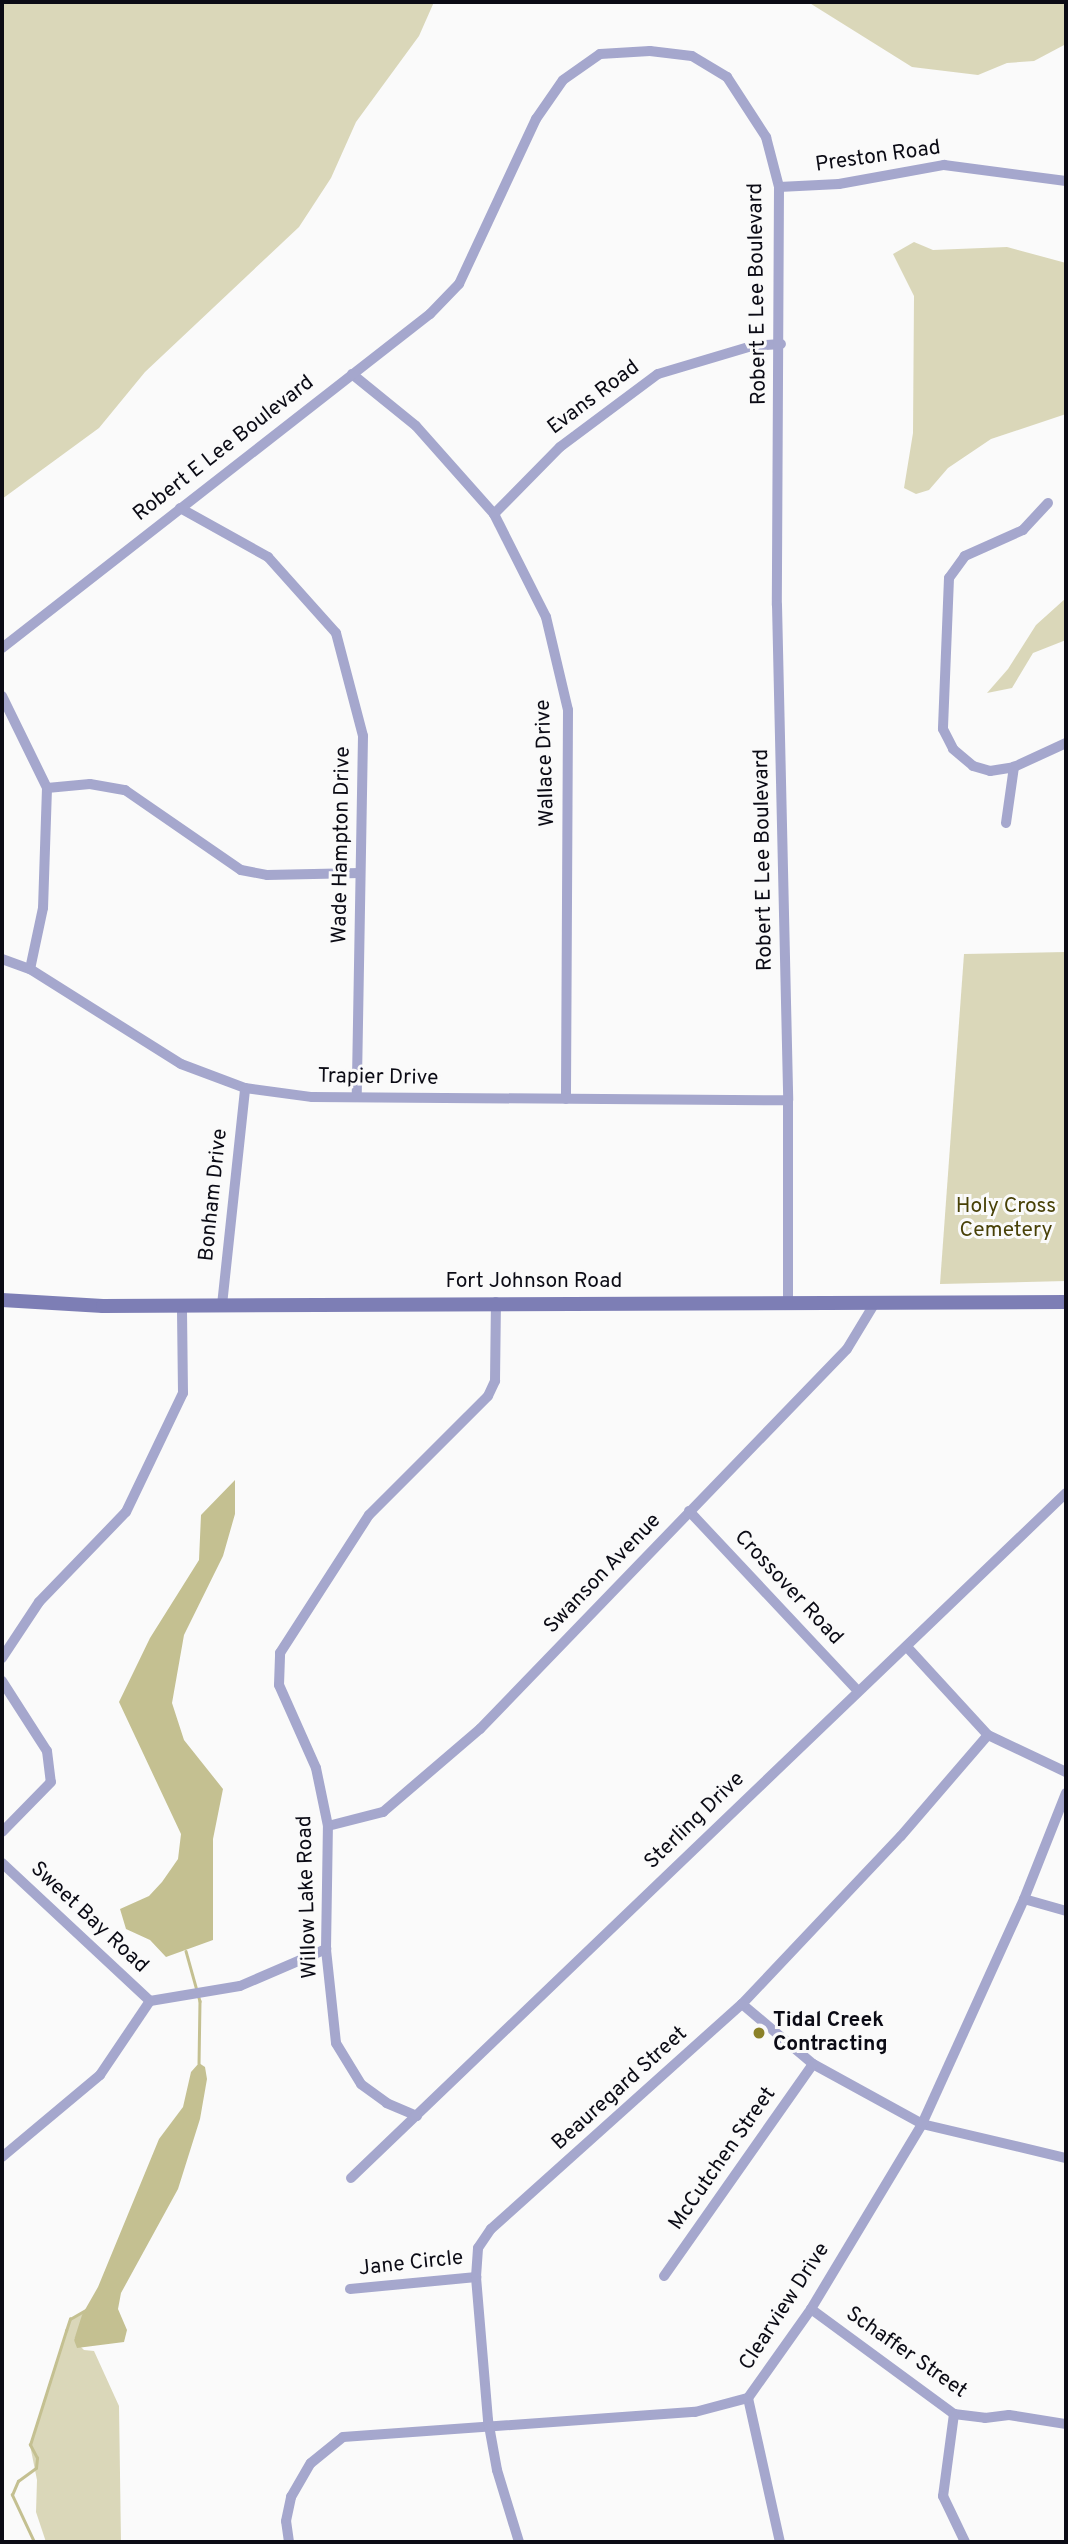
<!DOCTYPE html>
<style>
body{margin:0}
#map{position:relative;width:1068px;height:2544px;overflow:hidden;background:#fafafa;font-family:Overpass,sans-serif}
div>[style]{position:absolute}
.green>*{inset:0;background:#dad7b9}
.water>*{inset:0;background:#c4c091}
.stream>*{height:2.5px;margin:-1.25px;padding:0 1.25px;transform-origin:1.25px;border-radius:1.25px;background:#c4c091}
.street>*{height:10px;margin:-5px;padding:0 5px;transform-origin:5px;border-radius:5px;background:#a5a7cd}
.secondary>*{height:14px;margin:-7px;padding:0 7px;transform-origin:7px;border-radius:7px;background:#7d7eb5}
.dots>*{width:19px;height:19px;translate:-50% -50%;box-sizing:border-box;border:4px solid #fafafa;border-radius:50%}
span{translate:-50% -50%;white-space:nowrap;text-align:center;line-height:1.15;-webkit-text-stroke:6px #fafafa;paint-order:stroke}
.street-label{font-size:21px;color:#0b0b15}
.park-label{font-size:21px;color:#484107}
.poi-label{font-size:21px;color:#0b0b15;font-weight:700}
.left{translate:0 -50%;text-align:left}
.frame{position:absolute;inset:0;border:4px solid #0b0b15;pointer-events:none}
</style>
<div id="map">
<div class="green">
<i style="clip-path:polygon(2px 2px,434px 2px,419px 36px,356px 122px,331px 178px,299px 227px,145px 372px,99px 428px,2px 499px)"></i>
<i style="clip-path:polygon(808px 2px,1066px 2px,1066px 44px,1034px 61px,1007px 63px,978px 75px,912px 67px)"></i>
<i style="clip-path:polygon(914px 242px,933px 250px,1007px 247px,1066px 263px,1066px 414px,991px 439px,948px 468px,929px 490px,916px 494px,904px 488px,913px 433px,914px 296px,893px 254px)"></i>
<i style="clip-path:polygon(1066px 598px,1066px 640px,1033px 653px,1012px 688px,987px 693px,1008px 669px,1036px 625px)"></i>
<i style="clip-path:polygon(1066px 952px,1066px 1281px,940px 1284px,964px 954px)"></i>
<i style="clip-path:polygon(87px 2309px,74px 2340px,84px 2350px,94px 2351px,119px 2406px,121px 2542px,46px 2542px,36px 2512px,37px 2480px,30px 2445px,70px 2319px)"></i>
</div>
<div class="water">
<i style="clip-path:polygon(235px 1480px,235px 1514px,223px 1556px,184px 1635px,172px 1703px,184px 1740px,223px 1789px,213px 1839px,213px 1940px,166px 1957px,150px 1940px,126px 1929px,120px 1909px,149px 1896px,162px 1882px,178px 1859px,181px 1834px,119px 1702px,150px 1638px,199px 1560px,201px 1515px)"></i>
<i style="clip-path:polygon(199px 2063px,205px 2067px,207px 2079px,200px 2119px,178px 2189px,121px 2293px,118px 2309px,127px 2330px,124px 2342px,77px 2348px,74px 2340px,82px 2315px,98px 2287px,159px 2139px,183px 2107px,191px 2072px)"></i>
</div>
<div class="stream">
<i style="left:186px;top:1951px;width:52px;rotate:74.4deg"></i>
<i style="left:200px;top:2001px;width:62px;rotate:90.9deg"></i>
<i style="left:34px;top:2542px;width:52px;rotate:-115.1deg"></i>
<i style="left:12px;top:2495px;width:15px;rotate:-67deg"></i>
<i style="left:18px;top:2481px;width:22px;rotate:-36deg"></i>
<i style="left:36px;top:2468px;width:10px;rotate:-84deg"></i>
<i style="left:37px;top:2458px;width:15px;rotate:-118deg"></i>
<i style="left:30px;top:2445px;width:120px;rotate:-72.5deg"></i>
<i style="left:66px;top:2331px;width:13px;rotate:-72deg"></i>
<i style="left:70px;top:2319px;width:20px;rotate:-30deg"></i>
</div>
<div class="street">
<i style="left:779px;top:187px;width:60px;rotate:-2.9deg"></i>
<i style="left:839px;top:184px;width:107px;rotate:-10.3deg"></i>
<i style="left:944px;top:165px;width:123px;rotate:7.5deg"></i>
<i style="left:352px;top:374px;width:82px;rotate:39.1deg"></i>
<i style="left:416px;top:426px;width:118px;rotate:48.4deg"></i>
<i style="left:494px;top:514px;width:115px;rotate:63.2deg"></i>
<i style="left:546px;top:617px;width:96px;rotate:76.7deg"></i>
<i style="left:568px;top:710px;width:389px;rotate:90.3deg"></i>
<i style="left:1048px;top:503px;width:37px;rotate:133deg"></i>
<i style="left:1023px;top:530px;width:64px;rotate:155.9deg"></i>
<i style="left:965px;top:556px;width:27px;rotate:126deg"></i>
<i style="left:949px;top:578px;width:151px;rotate:92.3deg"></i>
<i style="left:943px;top:729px;width:22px;rotate:63deg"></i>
<i style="left:953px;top:749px;width:26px;rotate:40deg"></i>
<i style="left:973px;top:766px;width:18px;rotate:16deg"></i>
<i style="left:990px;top:771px;width:24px;rotate:-9deg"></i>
<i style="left:1014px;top:767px;width:57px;rotate:-24.8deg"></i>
<i style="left:180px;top:508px;width:101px;rotate:29.1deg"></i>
<i style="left:268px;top:557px;width:102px;rotate:48.2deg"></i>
<i style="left:336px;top:633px;width:106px;rotate:75.3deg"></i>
<i style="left:363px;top:736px;width:361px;rotate:91deg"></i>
<i style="left:494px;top:514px;width:94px;rotate:-45.4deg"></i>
<i style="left:560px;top:447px;width:122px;rotate:-36.7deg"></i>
<i style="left:658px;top:374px;width:98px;rotate:-16.6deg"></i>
<i style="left:752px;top:346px;width:29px;rotate:-4deg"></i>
<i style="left:2px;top:648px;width:543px;rotate:-37.97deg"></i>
<i style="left:430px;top:314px;width:42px;rotate:-46deg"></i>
<i style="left:459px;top:284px;width:182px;rotate:-65deg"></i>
<i style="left:536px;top:119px;width:47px;rotate:-55.3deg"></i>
<i style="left:563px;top:80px;width:45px;rotate:-35.1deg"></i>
<i style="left:600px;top:54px;width:50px;rotate:-3.4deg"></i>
<i style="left:650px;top:51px;width:42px;rotate:6.8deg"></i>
<i style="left:692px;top:56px;width:41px;rotate:31deg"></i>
<i style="left:727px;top:77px;width:72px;rotate:57deg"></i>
<i style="left:766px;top:137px;width:52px;rotate:75.4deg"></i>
<i style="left:779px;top:187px;width:418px;rotate:90.3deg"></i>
<i style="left:777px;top:605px;width:495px;rotate:88.7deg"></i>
<i style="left:788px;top:1100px;width:205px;rotate:90deg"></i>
<i style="left:2px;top:696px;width:102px;rotate:63.9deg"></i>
<i style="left:47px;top:788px;width:120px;rotate:91.9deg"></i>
<i style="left:43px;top:908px;width:62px;rotate:102deg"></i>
<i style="left:47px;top:788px;width:43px;rotate:-5.3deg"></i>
<i style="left:90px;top:784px;width:36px;rotate:10deg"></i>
<i style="left:125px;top:790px;width:141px;rotate:34.6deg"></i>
<i style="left:241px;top:870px;width:26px;rotate:11deg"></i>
<i style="left:267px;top:875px;width:93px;rotate:-1.2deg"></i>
<i style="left:1006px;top:823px;width:57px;rotate:-81.9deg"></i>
<i style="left:2px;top:959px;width:30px;rotate:20deg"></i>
<i style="left:30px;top:969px;width:178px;rotate:32.2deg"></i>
<i style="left:181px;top:1064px;width:68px;rotate:20.6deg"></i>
<i style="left:245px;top:1088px;width:68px;rotate:7.7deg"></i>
<i style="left:312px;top:1097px;width:476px;rotate:0.4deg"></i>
<i style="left:222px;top:1305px;width:218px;rotate:-83.9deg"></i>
<i style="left:689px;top:1511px;width:247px;rotate:46.8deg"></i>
<i style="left:907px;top:1647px;width:120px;rotate:47.4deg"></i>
<i style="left:988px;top:1735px;width:86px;rotate:25.4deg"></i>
<i style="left:2px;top:1658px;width:67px;rotate:-56.5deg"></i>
<i style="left:39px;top:1602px;width:125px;rotate:-46deg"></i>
<i style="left:126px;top:1512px;width:132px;rotate:-64.4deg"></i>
<i style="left:183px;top:1393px;width:88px;rotate:-90.7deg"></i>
<i style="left:2px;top:1681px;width:83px;rotate:57.3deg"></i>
<i style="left:47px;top:1751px;width:31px;rotate:83deg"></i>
<i style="left:51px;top:1782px;width:70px;rotate:134.4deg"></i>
<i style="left:328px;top:1826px;width:57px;rotate:-14.3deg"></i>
<i style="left:383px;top:1812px;width:128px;rotate:-40.6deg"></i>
<i style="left:480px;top:1729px;width:528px;rotate:-46deg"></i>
<i style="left:847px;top:1349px;width:50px;rotate:-58.8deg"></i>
<i style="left:2px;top:1863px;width:202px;rotate:43deg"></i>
<i style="left:1024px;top:1899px;width:44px;rotate:15.9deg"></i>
<i style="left:150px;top:2001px;width:91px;rotate:-9.5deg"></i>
<i style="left:240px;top:1986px;width:94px;rotate:-23.3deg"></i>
<i style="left:742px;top:2004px;width:93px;rotate:40.2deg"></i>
<i style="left:813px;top:2064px;width:124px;rotate:28.8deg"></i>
<i style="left:922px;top:2124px;width:148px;rotate:13.3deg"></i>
<i style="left:417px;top:2116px;width:33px;rotate:-157deg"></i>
<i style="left:387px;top:2103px;width:32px;rotate:-144deg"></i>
<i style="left:361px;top:2084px;width:48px;rotate:-121.4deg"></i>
<i style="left:336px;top:2043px;width:95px;rotate:-96.1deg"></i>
<i style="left:326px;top:1949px;width:123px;rotate:-89.1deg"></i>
<i style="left:328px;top:1826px;width:59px;rotate:-101.7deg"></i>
<i style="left:316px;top:1768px;width:91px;rotate:-114deg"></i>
<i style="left:279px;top:1685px;width:32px;rotate:-88deg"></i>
<i style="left:280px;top:1653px;width:164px;rotate:-57.2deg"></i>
<i style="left:369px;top:1515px;width:168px;rotate:-45deg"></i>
<i style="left:488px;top:1396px;width:17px;rotate:-65deg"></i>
<i style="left:495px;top:1381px;width:79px;rotate:-89.3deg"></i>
<i style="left:2px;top:2157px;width:128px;rotate:-39.9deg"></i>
<i style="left:100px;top:2075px;width:89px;rotate:-56deg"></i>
<i style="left:351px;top:2178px;width:990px;rotate:-43.77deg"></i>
<i style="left:664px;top:2276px;width:259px;rotate:-54.9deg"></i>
<i style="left:350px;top:2289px;width:127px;rotate:-5.4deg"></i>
<i style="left:811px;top:2309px;width:177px;rotate:36.3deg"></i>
<i style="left:954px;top:2414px;width:31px;rotate:7deg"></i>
<i style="left:985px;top:2418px;width:24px;rotate:-7deg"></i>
<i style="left:1009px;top:2415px;width:58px;rotate:9deg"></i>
<i style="left:748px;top:2398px;width:148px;rotate:77.5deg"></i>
<i style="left:954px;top:2414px;width:83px;rotate:97.6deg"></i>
<i style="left:943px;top:2496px;width:51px;rotate:64.4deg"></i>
<i style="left:289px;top:2542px;width:21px;rotate:-98deg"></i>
<i style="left:286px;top:2521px;width:25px;rotate:-78deg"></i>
<i style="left:291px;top:2497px;width:39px;rotate:-60deg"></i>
<i style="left:311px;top:2463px;width:41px;rotate:-39.1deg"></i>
<i style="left:343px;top:2437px;width:353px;rotate:-4.1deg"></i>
<i style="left:695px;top:2412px;width:55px;rotate:-14.8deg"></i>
<i style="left:748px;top:2398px;width:109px;rotate:-54.7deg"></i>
<i style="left:811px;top:2309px;width:216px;rotate:-59deg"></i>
<i style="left:922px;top:2124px;width:247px;rotate:-65.6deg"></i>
<i style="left:1024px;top:1899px;width:114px;rotate:-68.4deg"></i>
<i style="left:519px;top:2542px;width:75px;rotate:-107deg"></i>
<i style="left:497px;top:2470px;width:51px;rotate:-100.2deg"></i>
<i style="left:488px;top:2420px;width:144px;rotate:-94.8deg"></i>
<i style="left:476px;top:2277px;width:29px;rotate:-86deg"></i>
<i style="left:478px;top:2248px;width:23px;rotate:-56deg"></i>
<i style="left:491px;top:2229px;width:337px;rotate:-41.9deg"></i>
<i style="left:742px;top:2004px;width:231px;rotate:-46.6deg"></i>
<i style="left:901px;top:1836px;width:133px;rotate:-49.3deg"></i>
</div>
<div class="secondary">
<i style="left:2px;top:1300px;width:101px;rotate:3.4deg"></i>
<i style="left:103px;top:1306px;width:963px;rotate:-0.24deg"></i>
</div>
<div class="dots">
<i style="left:759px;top:2033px;background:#8b8129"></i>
</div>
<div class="street-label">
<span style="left:878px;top:157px;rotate:-8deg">Preston Road</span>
<span style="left:758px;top:294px;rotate:-91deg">Robert E Lee Boulevard</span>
<span style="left:594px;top:398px;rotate:-37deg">Evans Road</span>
<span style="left:224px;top:449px;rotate:-38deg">Robert E Lee Boulevard</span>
<span style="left:546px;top:763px;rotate:-92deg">Wallace Drive</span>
<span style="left:342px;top:845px;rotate:-89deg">Wade Hampton Drive</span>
<span style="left:764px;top:860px;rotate:-91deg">Robert E Lee Boulevard</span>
<span style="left:378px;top:1078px;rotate:1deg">Trapier Drive</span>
<span style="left:214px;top:1195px;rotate:-84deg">Bonham Drive</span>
<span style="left:534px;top:1282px">Fort Johnson Road</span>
<span style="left:603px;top:1574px;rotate:-46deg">Swanson Avenue</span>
<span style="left:788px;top:1588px;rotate:47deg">Crossover Road</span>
<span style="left:695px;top:1821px;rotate:-44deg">Sterling Drive</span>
<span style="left:308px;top:1897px;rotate:-92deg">Willow Lake Road</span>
<span style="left:89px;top:1918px;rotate:43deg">Sweet Bay Road</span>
<span style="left:620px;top:2089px;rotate:-42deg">Beauregard Street</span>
<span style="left:723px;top:2159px;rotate:-55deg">McCutchen Street</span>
<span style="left:411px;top:2264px;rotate:-6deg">Jane Circle</span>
<span style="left:785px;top:2307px;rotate:-57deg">Clearview Drive</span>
<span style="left:906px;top:2353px;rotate:35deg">Schaffer Street</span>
</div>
<div class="park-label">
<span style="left:1006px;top:1219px">Holy Cross<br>Cemetery</span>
</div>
<div class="poi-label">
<span class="left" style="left:773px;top:2033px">Tidal Creek<br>Contracting</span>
</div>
<div class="frame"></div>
</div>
